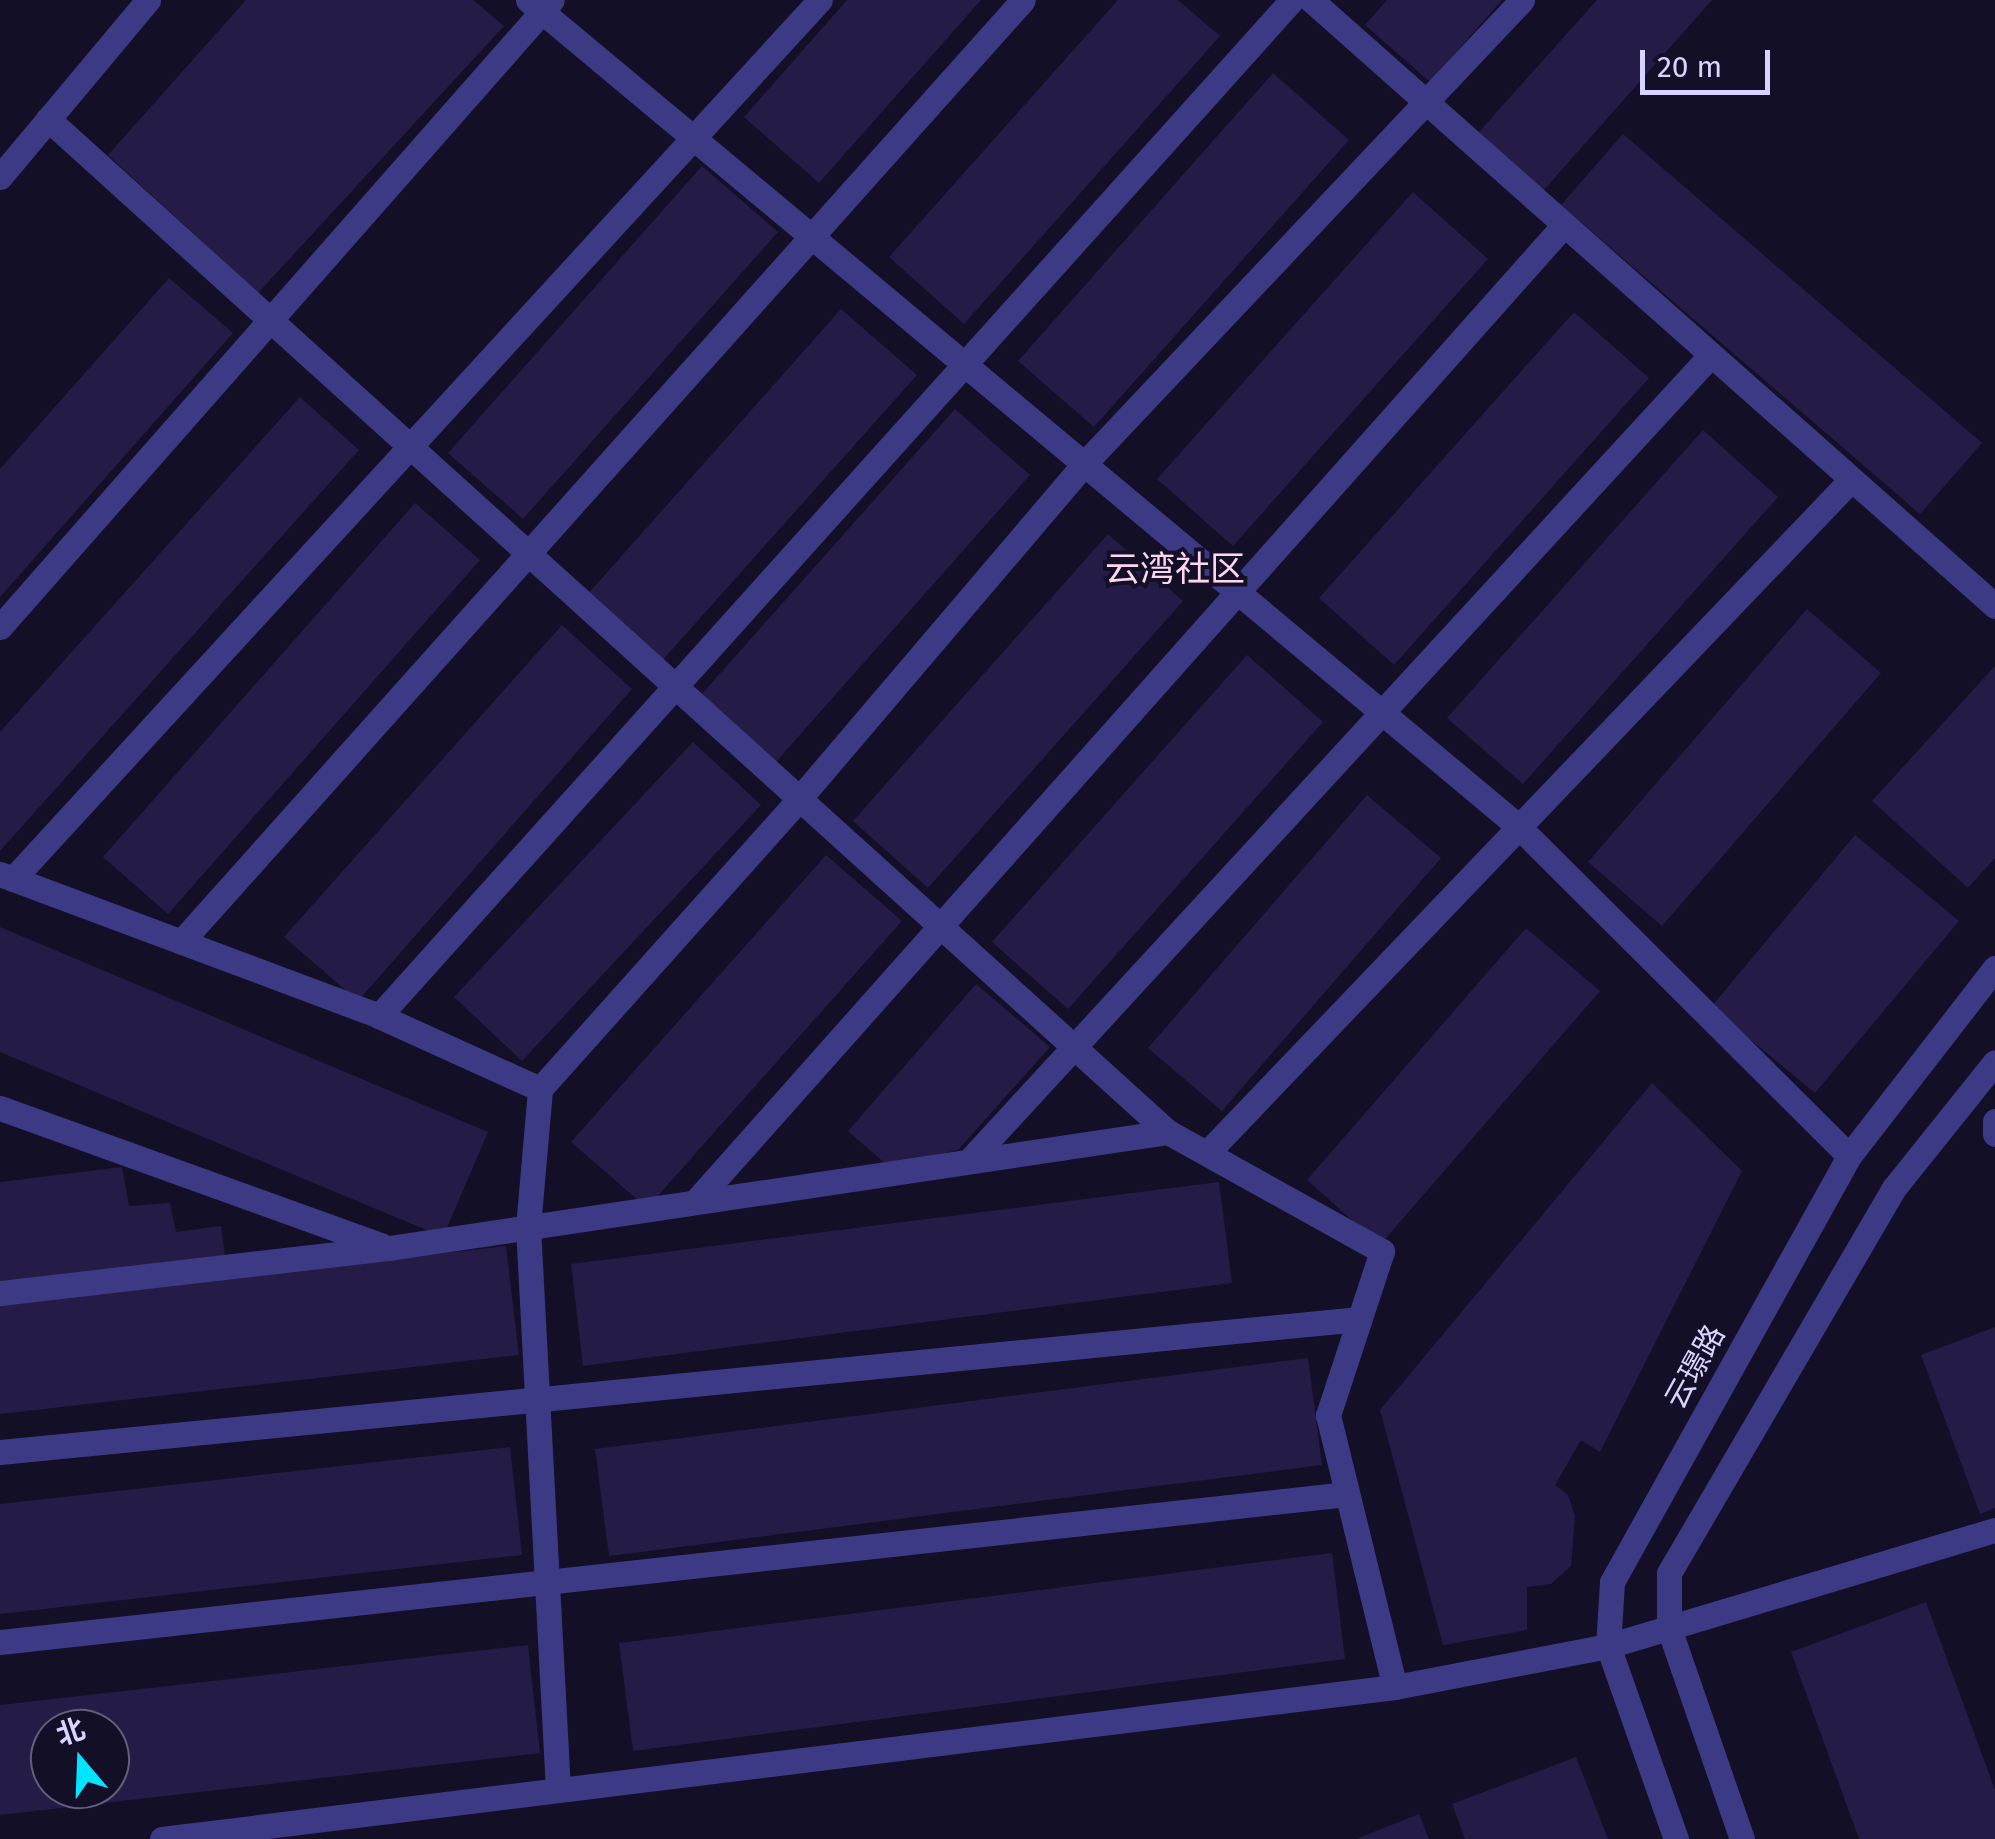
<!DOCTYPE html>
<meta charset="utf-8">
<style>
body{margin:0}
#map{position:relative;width:1995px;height:1839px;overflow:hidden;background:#130f26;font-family:"Fira Sans","Noto Sans SC",sans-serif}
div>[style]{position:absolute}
.building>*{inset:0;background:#241b47}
.service>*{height:25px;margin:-12.5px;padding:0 12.5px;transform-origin:12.5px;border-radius:12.5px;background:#3d3a85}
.minor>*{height:25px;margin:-12.5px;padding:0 12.5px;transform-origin:12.5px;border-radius:12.5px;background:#3d3a85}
.tertiary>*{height:25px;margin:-12.5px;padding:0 12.5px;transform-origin:12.5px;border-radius:12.5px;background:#3d3a85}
span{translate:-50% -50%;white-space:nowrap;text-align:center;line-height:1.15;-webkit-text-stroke:8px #130f26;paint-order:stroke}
.street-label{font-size:30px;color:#d9d4ff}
.quarter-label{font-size:35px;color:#ffd6f0}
.north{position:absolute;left:30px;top:1709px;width:100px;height:100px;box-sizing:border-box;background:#130f26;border:2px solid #625e7d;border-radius:50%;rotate:341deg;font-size:28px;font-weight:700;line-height:40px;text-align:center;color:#d9d4ff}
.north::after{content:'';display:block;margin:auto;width:35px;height:45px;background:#00e5ff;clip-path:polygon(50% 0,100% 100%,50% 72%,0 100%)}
.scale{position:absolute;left:1640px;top:50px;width:130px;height:45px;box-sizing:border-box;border:5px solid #d9d4ff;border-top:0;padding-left:12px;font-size:30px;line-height:35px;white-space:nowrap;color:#d9d4ff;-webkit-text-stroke:8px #130f26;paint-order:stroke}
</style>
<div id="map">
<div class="building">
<i style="clip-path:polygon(246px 0,473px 0,504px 26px,258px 293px,108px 155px)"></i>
<i style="clip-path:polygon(847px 0,981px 0,819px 183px,744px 117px)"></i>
<i style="clip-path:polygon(1118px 0,1178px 0,1220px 36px,964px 324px,889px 257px)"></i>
<i style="clip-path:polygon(1387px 0,1502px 0,1430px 82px,1365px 25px)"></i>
<i style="clip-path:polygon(1597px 0,1712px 0,1543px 191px,1478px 133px)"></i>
<i style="clip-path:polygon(1273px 73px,1349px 140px,1094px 427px,1018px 361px)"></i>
<i style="clip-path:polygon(1623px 134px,1982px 443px,1920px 514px,1561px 205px)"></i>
<i style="clip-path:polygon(702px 166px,778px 232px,523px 519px,448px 453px)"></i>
<i style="clip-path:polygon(1413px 192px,1488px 259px,1233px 546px,1157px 479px)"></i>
<i style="clip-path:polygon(169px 278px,233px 333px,0 597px,0 469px)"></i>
<i style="clip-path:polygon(841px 309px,917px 375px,661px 662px,586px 596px)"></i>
<i style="clip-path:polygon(1574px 312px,1649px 378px,1394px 665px,1319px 598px)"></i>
<i style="clip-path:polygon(300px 397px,359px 450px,0 851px,0 732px)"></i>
<i style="clip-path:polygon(955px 409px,1030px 475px,775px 763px,700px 696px)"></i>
<i style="clip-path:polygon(1703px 430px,1778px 497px,1523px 784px,1447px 718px)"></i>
<i style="clip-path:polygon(415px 503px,480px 560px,168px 914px,103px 857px)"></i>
<i style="clip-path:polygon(1108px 534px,1183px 601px,928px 888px,853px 821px)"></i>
<i style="clip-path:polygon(1807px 609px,1881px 673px,1662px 926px,1588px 862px)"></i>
<i style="clip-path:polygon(562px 625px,632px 689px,358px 1001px,284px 937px)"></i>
<i style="clip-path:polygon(1247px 655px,1323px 722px,1068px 1009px,992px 942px)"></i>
<i style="clip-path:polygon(1995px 666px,1995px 858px,1968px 888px,1872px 801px)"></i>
<i style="clip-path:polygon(693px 742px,761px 805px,522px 1061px,454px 997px)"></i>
<i style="clip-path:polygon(1367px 795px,1441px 858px,1222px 1111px,1148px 1048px)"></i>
<i style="clip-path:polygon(1855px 835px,1959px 921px,1815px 1093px,1711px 1007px)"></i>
<i style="clip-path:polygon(826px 855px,902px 921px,647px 1208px,571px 1142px)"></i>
<i style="clip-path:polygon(0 927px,488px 1132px,443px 1237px,0 1052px)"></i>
<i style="clip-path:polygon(1526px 928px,1600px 991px,1380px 1245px,1307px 1180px)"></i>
<i style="clip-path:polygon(976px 984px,1050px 1047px,958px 1150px,888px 1166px,848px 1131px)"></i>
<i style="clip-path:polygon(1652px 1083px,1742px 1171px,1600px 1452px,1581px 1440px,1555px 1485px,1568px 1495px,1575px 1516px,1571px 1566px,1551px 1584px,1527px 1587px,1527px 1630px,1443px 1645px,1380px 1410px)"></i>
<i style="clip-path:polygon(122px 1167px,129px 1206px,170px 1203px,176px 1232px,221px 1226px,225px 1256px,0 1281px,0 1182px)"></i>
<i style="clip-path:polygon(1219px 1182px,1232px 1283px,583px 1366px,571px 1264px)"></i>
<i style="clip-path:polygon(506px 1246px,519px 1355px,0 1414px,0 1304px)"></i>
<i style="clip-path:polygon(1995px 1327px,1995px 1508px,1980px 1514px,1921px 1355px)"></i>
<i style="clip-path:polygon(1308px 1358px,1322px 1465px,609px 1556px,595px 1449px)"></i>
<i style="clip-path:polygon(510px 1447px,522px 1555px,0 1614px,0 1504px)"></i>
<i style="clip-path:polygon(1332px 1553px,1345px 1659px,633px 1751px,619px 1643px)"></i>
<i style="clip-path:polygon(1926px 1602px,1995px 1790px,1995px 1839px,1859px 1839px,1791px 1652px)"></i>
<i style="clip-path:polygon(evenodd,528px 1645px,540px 1753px,0 1815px,0 1705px,528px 1645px,50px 1729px,110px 1729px,110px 1789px,50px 1789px,50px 1729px)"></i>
<i style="clip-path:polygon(1576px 1757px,1608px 1839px,1465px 1839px,1452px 1804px)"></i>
<i style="clip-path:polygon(1419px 1814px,1429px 1839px,1356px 1839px)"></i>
</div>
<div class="service">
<i style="left:1995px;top:1121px;width:13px;rotate:90deg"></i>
</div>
<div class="minor">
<i style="left:528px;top:0;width:1289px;rotate:39.84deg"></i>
<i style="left:1518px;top:826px;width:467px;rotate:44.9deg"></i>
<i style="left:1311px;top:0;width:914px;rotate:41.54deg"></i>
<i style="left:48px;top:119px;width:1510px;rotate:42.13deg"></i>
<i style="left:0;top:177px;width:231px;rotate:-50.1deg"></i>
<i style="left:0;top:627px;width:835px;rotate:-48.64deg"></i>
<i style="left:0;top:874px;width:405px;rotate:20.5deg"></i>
<i style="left:379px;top:1016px;width:177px;rotate:24.4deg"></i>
<i style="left:13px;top:879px;width:1193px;rotate:-47.45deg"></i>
<i style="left:181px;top:942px;width:1263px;rotate:-48.21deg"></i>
<i style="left:379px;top:1016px;width:1366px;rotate:-48.06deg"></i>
<i style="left:0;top:1108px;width:405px;rotate:19.8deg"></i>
<i style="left:1207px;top:1153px;width:929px;rotate:-46.27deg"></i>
<i style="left:969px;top:1161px;width:1093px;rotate:-47.37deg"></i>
<i style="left:695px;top:1202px;width:1306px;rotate:-48.35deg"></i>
<i style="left:0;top:1293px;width:392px;rotate:-6.6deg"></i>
<i style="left:389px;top:1248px;width:788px;rotate:-8.47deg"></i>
<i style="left:1168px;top:1132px;width:245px;rotate:29.1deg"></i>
<i style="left:1382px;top:1251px;width:173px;rotate:108.2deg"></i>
<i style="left:1328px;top:1415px;width:280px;rotate:76.2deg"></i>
<i style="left:0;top:1452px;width:1366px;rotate:-5.59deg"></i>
<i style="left:0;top:1642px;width:1355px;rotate:-6.27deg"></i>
<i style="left:558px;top:1790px;width:564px;rotate:-93.05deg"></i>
<i style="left:528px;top:1227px;width:139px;rotate:-85deg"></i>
<i style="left:540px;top:1089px;width:389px;rotate:-48.2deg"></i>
<i style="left:799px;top:799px;width:440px;rotate:-49.6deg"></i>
<i style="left:1084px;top:464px;width:638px;rotate:-46.65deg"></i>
<i style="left:162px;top:1839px;width:1242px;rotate:-7.03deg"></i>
<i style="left:1395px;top:1687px;width:217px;rotate:-10.9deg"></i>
<i style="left:1608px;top:1646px;width:404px;rotate:-16.7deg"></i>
</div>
<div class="tertiary">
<i style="left:1676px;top:1839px;width:205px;rotate:-109.4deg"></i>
<i style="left:1608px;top:1646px;width:64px;rotate:-86.4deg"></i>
<i style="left:1612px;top:1582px;width:487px;rotate:-60.9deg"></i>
<i style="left:1849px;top:1156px;width:238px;rotate:-52.2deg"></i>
<i style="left:1742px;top:1839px;width:223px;rotate:-109.1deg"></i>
<i style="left:1669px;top:1628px;width:55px;rotate:-90deg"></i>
<i style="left:1669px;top:1573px;width:446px;rotate:-59.7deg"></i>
<i style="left:1894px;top:1188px;width:161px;rotate:-51.3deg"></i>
</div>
<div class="street-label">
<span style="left:1695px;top:1367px;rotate:-61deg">云璟路</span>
</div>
<div class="quarter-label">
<span style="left:1175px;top:569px">云湾社区</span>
</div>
<div class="north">北</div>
<div class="scale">20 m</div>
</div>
